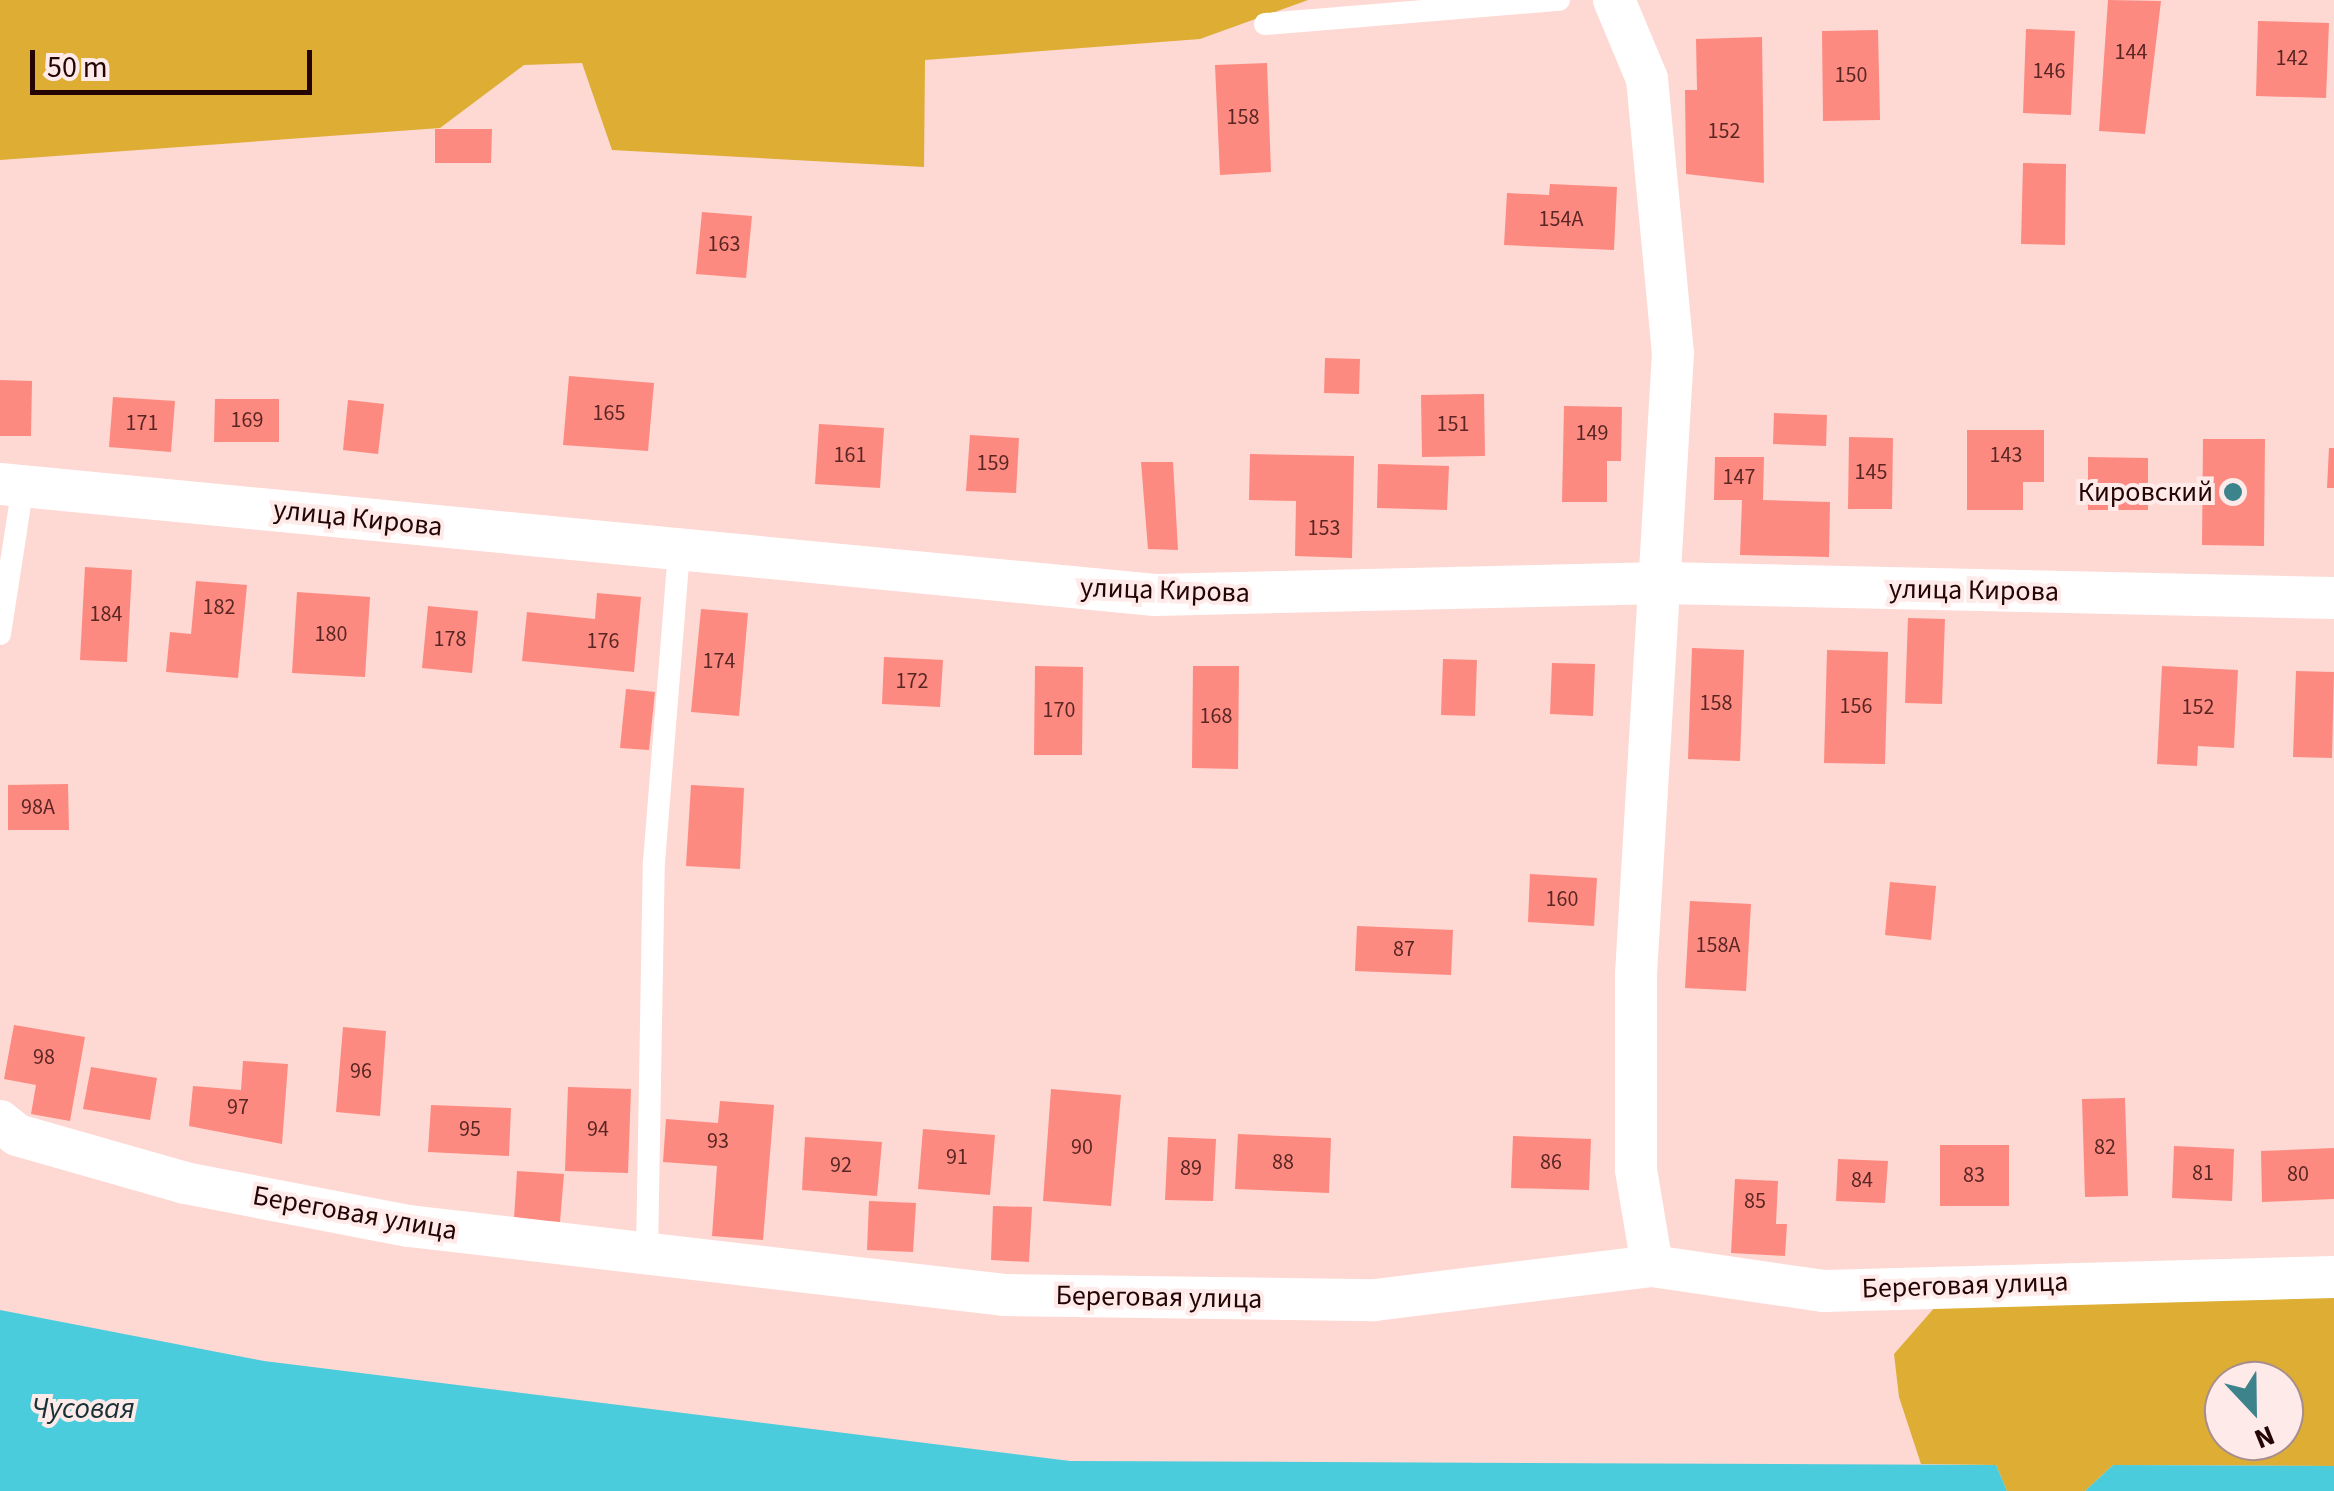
<!DOCTYPE html>
<meta charset="utf-8">
<style>
body{margin:0}
#map{position:relative;width:2334px;height:1491px;overflow:hidden;background:#fed8d3;font-family:"Source Sans 3",sans-serif}
div>[style]{position:absolute}
.forest>*{inset:0;background:#ddad34}
.water>*{inset:0;background:#4accdc}
.building>*{inset:0;background:#fd8a80}
.lane>*{height:22px;margin:-11px;padding:0 11px;transform-origin:11px;border-radius:11px;background:#fff}
.street>*{height:42px;margin:-21px;padding:0 21px;transform-origin:21px;border-radius:21px;background:#fff}
.dots>*{width:28px;height:28px;translate:-50% -50%;box-sizing:border-box;border:5px solid #feeae8;border-radius:50%}
span{translate:-50% -50%;white-space:nowrap;text-align:center;line-height:1.15;-webkit-text-stroke:8px #feeae8;paint-order:stroke}
.number-label{font-size:22px;color:#5a2623}
.number-label span{-webkit-text-stroke-width:0}
.poi-label{font-size:28px;color:#240504}
.right{translate:-100% -50%;text-align:right}
.street-label{font-size:28px;color:#240504}
.water-label{font-size:30px;color:#163236;font-style:italic}
.north{position:absolute;left:2204px;top:1361px;width:100px;height:100px;box-sizing:border-box;background:#feeae8;border:2px solid #a78e8d;border-radius:50%;rotate:158deg;font-size:28px;font-weight:700;line-height:40px;text-align:center;color:#240504}
.north::after{content:'';display:block;margin:auto;width:35px;height:45px;background:#3c838c;clip-path:polygon(50% 0,100% 100%,50% 72%,0 100%)}
.scale{position:absolute;left:30px;top:50px;width:282px;height:45px;box-sizing:border-box;border:5px solid #240504;border-top:0;padding-left:12px;font-size:30px;line-height:35px;white-space:nowrap;color:#240504;-webkit-text-stroke:8px #feeae8;paint-order:stroke}
</style>
<div id="map">
<div class="forest">
<i style="clip-path:polygon(0 0,1308px 0,1200px 39px,925px 60px,924px 167px,612px 150px,582px 63px,524px 65px,440px 128px,0 160px)"></i>
<i style="clip-path:polygon(evenodd,2334px 1292px,2334px 1466px,2113px 1465px,2085px 1491px,2007px 1491px,1996px 1465px,1921px 1464px,1899px 1397px,1894px 1354px,1943px 1298px,2334px 1292px,2224px 1381px,2284px 1381px,2284px 1441px,2224px 1441px,2224px 1381px)"></i>
</div>
<div class="water">
<i style="clip-path:polygon(0 1310px,264px 1361px,1070px 1461px,1996px 1465px,2007px 1491px,0 1491px)"></i>
<i style="clip-path:polygon(2113px 1465px,2334px 1466px,2334px 1491px,2085px 1491px)"></i>
</div>
<div class="building">
<i style="clip-path:polygon(2108px 0,2161px 1px,2145px 134px,2099px 131px)"></i>
<i style="clip-path:polygon(2258px 21px,2329px 23px,2326px 98px,2256px 96px)"></i>
<i style="clip-path:polygon(2026px 29px,2075px 31px,2071px 115px,2023px 113px)"></i>
<i style="clip-path:polygon(1878px 30px,1880px 120px,1823px 121px,1822px 31px)"></i>
<i style="clip-path:polygon(1762px 37px,1764px 183px,1686px 174px,1685px 90px,1697px 90px,1696px 39px)"></i>
<i style="clip-path:polygon(1267px 63px,1271px 172px,1220px 175px,1215px 65px)"></i>
<i style="clip-path:polygon(435px 129px,492px 129px,491px 163px,435px 163px)"></i>
<i style="clip-path:polygon(2023px 163px,2066px 164px,2065px 245px,2021px 244px)"></i>
<i style="clip-path:polygon(1550px 184px,1617px 187px,1614px 250px,1504px 245px,1507px 193px,1549px 195px)"></i>
<i style="clip-path:polygon(702px 212px,752px 216px,746px 278px,696px 274px)"></i>
<i style="clip-path:polygon(1325px 358px,1360px 359px,1359px 394px,1324px 393px)"></i>
<i style="clip-path:polygon(569px 376px,654px 383px,648px 451px,563px 445px)"></i>
<i style="clip-path:polygon(0 380px,32px 381px,31px 436px,0 436px)"></i>
<i style="clip-path:polygon(1484px 394px,1485px 456px,1422px 457px,1421px 395px)"></i>
<i style="clip-path:polygon(113px 397px,175px 401px,171px 452px,109px 447px)"></i>
<i style="clip-path:polygon(215px 399px,279px 399px,279px 442px,214px 442px)"></i>
<i style="clip-path:polygon(348px 400px,384px 404px,378px 454px,343px 450px)"></i>
<i style="clip-path:polygon(1564px 406px,1622px 407px,1621px 461px,1607px 461px,1607px 502px,1562px 502px)"></i>
<i style="clip-path:polygon(1774px 413px,1827px 415px,1826px 446px,1773px 444px)"></i>
<i style="clip-path:polygon(819px 424px,884px 428px,880px 488px,815px 484px)"></i>
<i style="clip-path:polygon(1967px 430px,2044px 430px,2044px 482px,2023px 482px,2023px 510px,1967px 510px)"></i>
<i style="clip-path:polygon(970px 435px,1019px 438px,1016px 493px,966px 491px)"></i>
<i style="clip-path:polygon(1849px 437px,1893px 438px,1892px 509px,1848px 509px)"></i>
<i style="clip-path:polygon(2203px 439px,2265px 439px,2264px 546px,2202px 545px)"></i>
<i style="clip-path:polygon(2329px 448px,2334px 448px,2334px 488px,2327px 488px)"></i>
<i style="clip-path:polygon(1250px 454px,1354px 456px,1352px 558px,1295px 556px,1296px 501px,1249px 500px)"></i>
<i style="clip-path:polygon(1715px 457px,1764px 457px,1763px 500px,1830px 502px,1829px 557px,1740px 555px,1742px 500px,1714px 500px)"></i>
<i style="clip-path:polygon(2088px 457px,2148px 458px,2148px 510px,2088px 510px)"></i>
<i style="clip-path:polygon(1141px 462px,1173px 462px,1178px 550px,1148px 549px)"></i>
<i style="clip-path:polygon(1378px 464px,1449px 466px,1447px 510px,1377px 508px)"></i>
<i style="clip-path:polygon(85px 567px,132px 570px,127px 662px,80px 660px)"></i>
<i style="clip-path:polygon(196px 581px,247px 585px,238px 678px,166px 672px,170px 632px,191px 634px)"></i>
<i style="clip-path:polygon(297px 592px,370px 597px,365px 677px,292px 673px)"></i>
<i style="clip-path:polygon(597px 593px,641px 597px,634px 672px,522px 661px,527px 612px,595px 619px)"></i>
<i style="clip-path:polygon(428px 606px,478px 611px,472px 673px,422px 668px)"></i>
<i style="clip-path:polygon(701px 609px,748px 613px,739px 716px,691px 712px)"></i>
<i style="clip-path:polygon(1908px 618px,1945px 619px,1942px 704px,1905px 703px)"></i>
<i style="clip-path:polygon(1692px 648px,1744px 650px,1740px 761px,1688px 759px)"></i>
<i style="clip-path:polygon(1827px 650px,1888px 652px,1885px 764px,1824px 763px)"></i>
<i style="clip-path:polygon(884px 657px,943px 660px,940px 707px,882px 704px)"></i>
<i style="clip-path:polygon(1443px 659px,1477px 660px,1475px 716px,1441px 715px)"></i>
<i style="clip-path:polygon(1552px 663px,1595px 664px,1593px 716px,1550px 714px)"></i>
<i style="clip-path:polygon(1035px 666px,1083px 667px,1082px 755px,1034px 755px)"></i>
<i style="clip-path:polygon(1193px 666px,1239px 666px,1238px 769px,1192px 768px)"></i>
<i style="clip-path:polygon(2162px 666px,2238px 670px,2234px 748px,2198px 746px,2197px 766px,2157px 764px)"></i>
<i style="clip-path:polygon(2296px 671px,2334px 672px,2332px 758px,2293px 757px)"></i>
<i style="clip-path:polygon(626px 689px,655px 692px,649px 750px,620px 748px)"></i>
<i style="clip-path:polygon(68px 784px,69px 830px,8px 830px,8px 785px)"></i>
<i style="clip-path:polygon(691px 785px,744px 788px,740px 869px,686px 866px)"></i>
<i style="clip-path:polygon(1530px 874px,1597px 878px,1594px 926px,1528px 922px)"></i>
<i style="clip-path:polygon(1890px 882px,1936px 886px,1931px 940px,1885px 935px)"></i>
<i style="clip-path:polygon(1690px 901px,1751px 904px,1746px 991px,1685px 988px)"></i>
<i style="clip-path:polygon(1357px 926px,1453px 930px,1451px 975px,1355px 971px)"></i>
<i style="clip-path:polygon(14px 1025px,85px 1037px,70px 1121px,31px 1114px,36px 1085px,4px 1079px)"></i>
<i style="clip-path:polygon(343px 1027px,386px 1031px,380px 1116px,336px 1112px)"></i>
<i style="clip-path:polygon(243px 1061px,288px 1064px,282px 1144px,189px 1126px,193px 1086px,241px 1090px)"></i>
<i style="clip-path:polygon(91px 1067px,157px 1078px,150px 1120px,83px 1109px)"></i>
<i style="clip-path:polygon(568px 1087px,631px 1089px,628px 1173px,565px 1171px)"></i>
<i style="clip-path:polygon(1051px 1089px,1121px 1095px,1111px 1206px,1043px 1201px)"></i>
<i style="clip-path:polygon(2125px 1098px,2128px 1196px,2085px 1197px,2082px 1099px)"></i>
<i style="clip-path:polygon(720px 1101px,774px 1105px,763px 1240px,712px 1236px,717px 1166px,663px 1162px,666px 1119px,718px 1123px)"></i>
<i style="clip-path:polygon(431px 1105px,511px 1108px,509px 1156px,428px 1152px)"></i>
<i style="clip-path:polygon(923px 1129px,995px 1135px,990px 1195px,918px 1189px)"></i>
<i style="clip-path:polygon(1238px 1134px,1331px 1138px,1329px 1193px,1235px 1189px)"></i>
<i style="clip-path:polygon(1513px 1136px,1591px 1139px,1589px 1190px,1511px 1188px)"></i>
<i style="clip-path:polygon(805px 1137px,882px 1142px,877px 1196px,802px 1190px)"></i>
<i style="clip-path:polygon(1168px 1137px,1216px 1139px,1213px 1201px,1165px 1200px)"></i>
<i style="clip-path:polygon(1940px 1145px,2009px 1145px,2009px 1206px,1940px 1206px)"></i>
<i style="clip-path:polygon(2174px 1146px,2234px 1149px,2232px 1201px,2172px 1198px)"></i>
<i style="clip-path:polygon(2334px 1148px,2334px 1199px,2262px 1202px,2261px 1151px)"></i>
<i style="clip-path:polygon(1838px 1159px,1888px 1161px,1885px 1203px,1836px 1201px)"></i>
<i style="clip-path:polygon(517px 1171px,564px 1174px,560px 1222px,514px 1219px)"></i>
<i style="clip-path:polygon(1735px 1179px,1778px 1181px,1776px 1224px,1787px 1224px,1785px 1256px,1731px 1253px)"></i>
<i style="clip-path:polygon(869px 1201px,916px 1203px,913px 1252px,867px 1250px)"></i>
<i style="clip-path:polygon(993px 1206px,1032px 1207px,1029px 1262px,991px 1260px)"></i>
</div>
<div class="lane">
<i style="left:1265px;top:24px;width:295px;rotate:-4.7deg"></i>
<i style="left:0;top:634px;width:150px;rotate:-81.2deg"></i>
<i style="left:647px;top:1253px;width:391px;rotate:-89deg"></i>
<i style="left:654px;top:862px;width:314px;rotate:-85.4deg"></i>
</div>
<div class="street">
<i style="left:1614px;top:0;width:86px;rotate:67.3deg"></i>
<i style="left:1647px;top:79px;width:275px;rotate:84.6deg"></i>
<i style="left:1673px;top:353px;width:622px;rotate:93.41deg"></i>
<i style="left:1636px;top:974px;width:196px;rotate:90deg"></i>
<i style="left:1636px;top:1170px;width:97px;rotate:80.5deg"></i>
<i style="left:0;top:484px;width:1160px;rotate:5.49deg"></i>
<i style="left:1155px;top:595px;width:508px;rotate:-1.35deg"></i>
<i style="left:1663px;top:583px;width:671px;rotate:1.28deg"></i>
<i style="left:0;top:1121px;width:22px;rotate:39deg"></i>
<i style="left:17px;top:1135px;width:175px;rotate:15.9deg"></i>
<i style="left:185px;top:1183px;width:228px;rotate:10.9deg"></i>
<i style="left:409px;top:1226px;width:599px;rotate:6.61deg"></i>
<i style="left:1004px;top:1295px;width:371px;rotate:0.8deg"></i>
<i style="left:1375px;top:1300px;width:279px;rotate:-7deg"></i>
<i style="left:1652px;top:1266px;width:174px;rotate:8.3deg"></i>
<i style="left:1824px;top:1291px;width:510px;rotate:-1.57deg"></i>
</div>
<div class="dots">
<i style="left:2233px;top:492px;background:#3c838c"></i>
</div>
<div class="number-label">
<span style="left:2131px;top:53px">144</span>
<span style="left:2292px;top:59px">142</span>
<span style="left:2049px;top:72px">146</span>
<span style="left:1851px;top:76px">150</span>
<span style="left:1243px;top:118px">158</span>
<span style="left:1724px;top:132px">152</span>
<span style="left:1561px;top:220px">154А</span>
<span style="left:724px;top:245px">163</span>
<span style="left:609px;top:414px">165</span>
<span style="left:247px;top:421px">169</span>
<span style="left:142px;top:424px">171</span>
<span style="left:1453px;top:425px">151</span>
<span style="left:1592px;top:434px">149</span>
<span style="left:850px;top:456px">161</span>
<span style="left:2006px;top:456px">143</span>
<span style="left:993px;top:464px">159</span>
<span style="left:1871px;top:473px">145</span>
<span style="left:1739px;top:478px">147</span>
<span style="left:1324px;top:529px">153</span>
<span style="left:219px;top:608px">182</span>
<span style="left:106px;top:615px">184</span>
<span style="left:331px;top:635px">180</span>
<span style="left:450px;top:640px">178</span>
<span style="left:603px;top:642px">176</span>
<span style="left:719px;top:662px">174</span>
<span style="left:912px;top:682px">172</span>
<span style="left:1716px;top:704px">158</span>
<span style="left:1856px;top:707px">156</span>
<span style="left:2198px;top:708px">152</span>
<span style="left:1059px;top:711px">170</span>
<span style="left:1216px;top:717px">168</span>
<span style="left:38px;top:808px">98А</span>
<span style="left:1562px;top:900px">160</span>
<span style="left:1718px;top:946px">158А</span>
<span style="left:1404px;top:950px">87</span>
<span style="left:44px;top:1058px">98</span>
<span style="left:361px;top:1072px">96</span>
<span style="left:238px;top:1108px">97</span>
<span style="left:470px;top:1130px">95</span>
<span style="left:598px;top:1130px">94</span>
<span style="left:718px;top:1142px">93</span>
<span style="left:1082px;top:1148px">90</span>
<span style="left:2105px;top:1148px">82</span>
<span style="left:957px;top:1158px">91</span>
<span style="left:1283px;top:1163px">88</span>
<span style="left:1551px;top:1163px">86</span>
<span style="left:841px;top:1166px">92</span>
<span style="left:1191px;top:1169px">89</span>
<span style="left:2203px;top:1174px">81</span>
<span style="left:2298px;top:1175px">80</span>
<span style="left:1974px;top:1176px">83</span>
<span style="left:1862px;top:1181px">84</span>
<span style="left:1755px;top:1202px">85</span>
</div>
<div class="poi-label">
<span class="right" style="left:2213px;top:492px">Кировский</span>
</div>
<div class="street-label">
<span style="left:358px;top:518px;rotate:6deg">улица Кирова</span>
<span style="left:1165px;top:590px;rotate:2deg">улица Кирова</span>
<span style="left:1974px;top:590px;rotate:1deg">улица Кирова</span>
<span style="left:355px;top:1213px;rotate:10deg">Береговая улица</span>
<span style="left:1965px;top:1285px;rotate:-2deg">Береговая улица</span>
<span style="left:1159px;top:1297px;rotate:1deg">Береговая улица</span>
</div>
<div class="water-label">
<span style="left:83px;top:1409px">Чусовая</span>
</div>
<div class="north">N</div>
<div class="scale">50 m</div>
</div>
